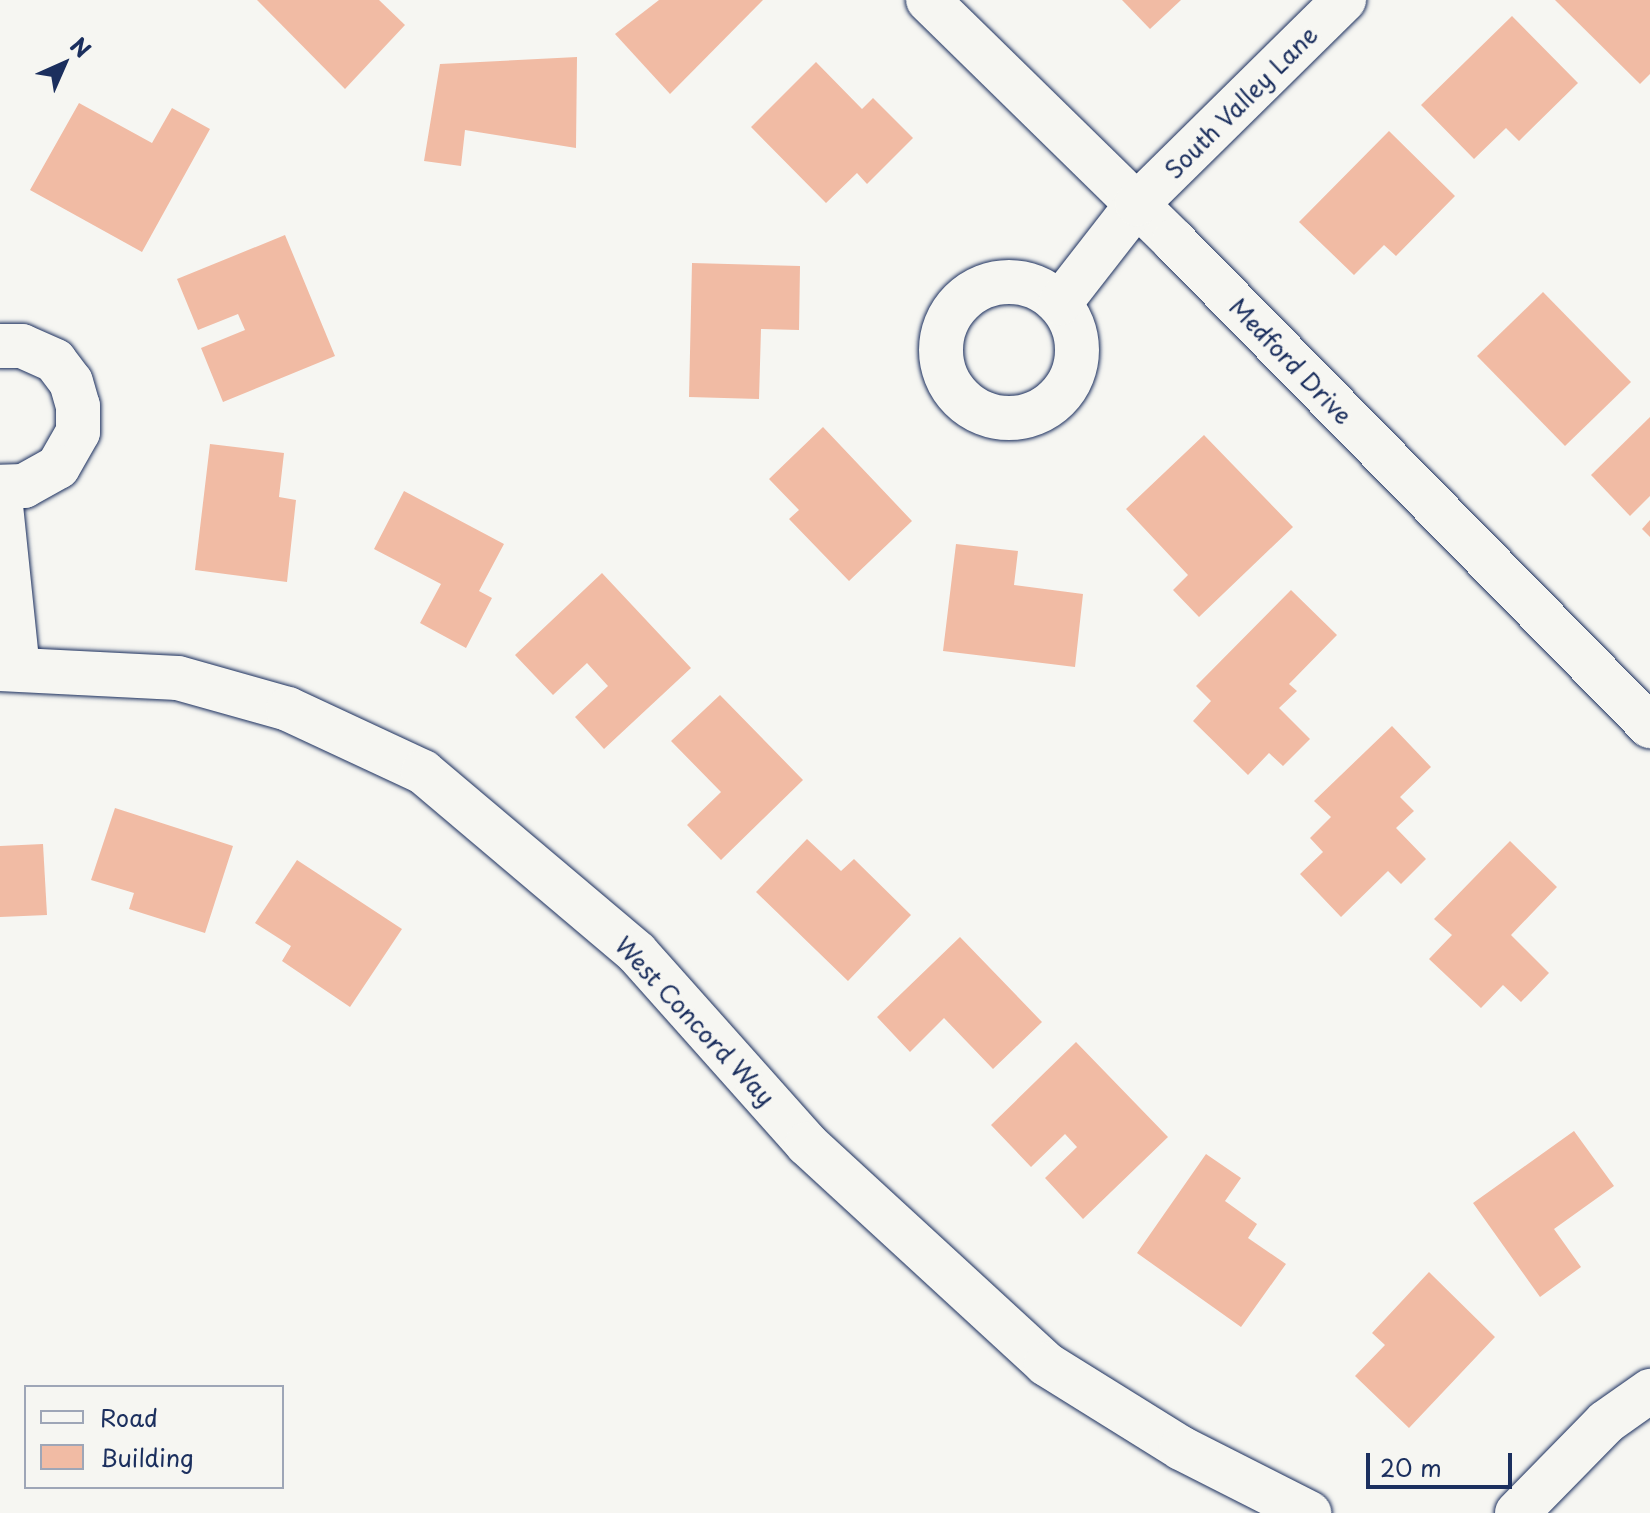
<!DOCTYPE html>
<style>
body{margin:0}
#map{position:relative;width:1650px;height:1513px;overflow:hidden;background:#f6f6f2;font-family:"Playpen Sans",sans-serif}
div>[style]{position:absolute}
.building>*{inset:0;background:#f1bba4}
.roads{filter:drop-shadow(0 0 2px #1b2f5e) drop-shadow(0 0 2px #1b2f5e)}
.street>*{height:44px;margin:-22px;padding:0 22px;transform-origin:22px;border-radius:22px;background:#f6f6f2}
.street>.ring{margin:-22px;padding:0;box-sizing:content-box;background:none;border:44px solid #f6f6f2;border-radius:50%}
span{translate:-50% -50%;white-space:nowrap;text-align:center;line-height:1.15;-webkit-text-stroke:7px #f6f6f2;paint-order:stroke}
.street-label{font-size:24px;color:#1b2f5e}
.legend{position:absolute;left:24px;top:1385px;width:260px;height:104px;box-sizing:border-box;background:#f6f6f2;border:2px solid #9ea6b7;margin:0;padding:10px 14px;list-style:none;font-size:24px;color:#1b2f5e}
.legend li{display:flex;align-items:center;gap:16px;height:40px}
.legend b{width:40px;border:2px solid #9ea6b7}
.north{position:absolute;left:24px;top:24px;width:80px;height:80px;-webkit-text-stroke:6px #f6f6f2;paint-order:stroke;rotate:45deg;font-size:22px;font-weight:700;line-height:32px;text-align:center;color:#1b2f5e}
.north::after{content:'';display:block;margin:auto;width:28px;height:36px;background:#1b2f5e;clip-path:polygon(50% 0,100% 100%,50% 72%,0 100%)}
.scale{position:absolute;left:1366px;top:1453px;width:146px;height:36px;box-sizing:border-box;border:4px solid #1b2f5e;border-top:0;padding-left:10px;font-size:24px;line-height:28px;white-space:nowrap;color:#1b2f5e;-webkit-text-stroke:6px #f6f6f2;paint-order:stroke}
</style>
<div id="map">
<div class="building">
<i style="clip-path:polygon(257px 0,379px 0,405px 25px,345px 89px)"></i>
<i style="clip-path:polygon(659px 0,763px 0,670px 94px,615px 34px)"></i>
<i style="clip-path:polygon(1122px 0,1181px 0,1150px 29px)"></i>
<i style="clip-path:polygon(1555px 0,1650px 0,1650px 74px,1640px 84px)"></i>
<i style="clip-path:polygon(1512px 16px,1578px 83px,1519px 141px,1506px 128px,1474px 159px,1421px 105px)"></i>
<i style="clip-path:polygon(577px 57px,576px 148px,465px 130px,461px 166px,424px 161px,440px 64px)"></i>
<i style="clip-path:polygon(816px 62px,862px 109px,873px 98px,913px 138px,867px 184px,857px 173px,826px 203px,751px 127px)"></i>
<i style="clip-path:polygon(79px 103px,152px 143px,172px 108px,210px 129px,142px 252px,30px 190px)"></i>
<i style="clip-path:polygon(1389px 131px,1455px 196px,1396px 256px,1384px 245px,1354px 275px,1299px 222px)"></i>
<i style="clip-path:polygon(285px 235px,335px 356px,223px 402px,201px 348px,245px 330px,238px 314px,198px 330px,177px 279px)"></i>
<i style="clip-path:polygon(692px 263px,800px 266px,799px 330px,761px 329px,759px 399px,689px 397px)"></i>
<i style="clip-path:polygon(1543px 292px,1631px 382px,1565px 446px,1477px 356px)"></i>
<i style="clip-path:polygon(1650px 417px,1650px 496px,1630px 516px,1591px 475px)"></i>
<i style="clip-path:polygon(823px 427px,912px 521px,849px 581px,789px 519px,799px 510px,769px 479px)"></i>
<i style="clip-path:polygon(1204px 435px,1293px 527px,1199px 617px,1173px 590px,1188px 575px,1126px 509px)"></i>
<i style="clip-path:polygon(210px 444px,284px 453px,279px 497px,296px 500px,287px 582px,195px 570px)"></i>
<i style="clip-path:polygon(404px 491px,504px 544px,479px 591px,492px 598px,466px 648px,420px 623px,441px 584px,374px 549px)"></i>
<i style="clip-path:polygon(1650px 520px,1650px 537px,1642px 529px)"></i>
<i style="clip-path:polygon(956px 544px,1018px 551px,1014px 585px,1083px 594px,1075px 667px,943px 651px)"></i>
<i style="clip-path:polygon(602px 573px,691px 668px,604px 749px,575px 717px,608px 686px,587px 663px,553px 695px,515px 655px)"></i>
<i style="clip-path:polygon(1291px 590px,1337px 635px,1289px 684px,1297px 691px,1279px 708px,1310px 739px,1283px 766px,1269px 753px,1248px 775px,1193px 721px,1211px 701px,1196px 686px)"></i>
<i style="clip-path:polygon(720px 695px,803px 780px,721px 860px,687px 825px,721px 792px,671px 741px)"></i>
<i style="clip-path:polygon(1392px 726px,1431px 767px,1400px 797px,1414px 811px,1396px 828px,1426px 859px,1401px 884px,1388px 871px,1341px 917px,1300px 874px,1323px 852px,1310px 838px,1331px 817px,1314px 801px)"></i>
<i style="clip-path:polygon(115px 808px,233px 846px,205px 933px,129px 909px,134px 893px,91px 880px)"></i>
<i style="clip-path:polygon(807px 839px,841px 871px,854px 859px,911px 915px,848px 981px,756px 892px)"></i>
<i style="clip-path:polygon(1510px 841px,1557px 887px,1511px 935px,1549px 973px,1521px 1002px,1503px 985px,1481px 1008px,1429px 959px,1452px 935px,1434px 919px)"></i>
<i style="clip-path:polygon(43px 844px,47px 915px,0 917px,0 846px)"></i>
<i style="clip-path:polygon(297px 860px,402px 929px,350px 1007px,282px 961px,291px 946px,255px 923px)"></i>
<i style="clip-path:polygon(960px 937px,1042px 1022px,993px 1069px,944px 1018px,910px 1052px,877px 1017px)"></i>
<i style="clip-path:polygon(1076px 1042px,1168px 1137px,1083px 1219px,1045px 1178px,1077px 1147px,1065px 1134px,1031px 1167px,991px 1125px)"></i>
<i style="clip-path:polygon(1574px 1131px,1614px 1186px,1554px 1229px,1581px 1267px,1540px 1297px,1473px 1203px)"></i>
<i style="clip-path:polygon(1206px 1154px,1241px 1178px,1225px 1201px,1257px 1224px,1248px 1238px,1286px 1264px,1241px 1327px,1137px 1253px)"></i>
<i style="clip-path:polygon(1429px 1272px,1495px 1337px,1409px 1428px,1355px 1376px,1385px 1345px,1372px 1333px)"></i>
</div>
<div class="roads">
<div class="street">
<i style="left:928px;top:0;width:344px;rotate:44.4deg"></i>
<i style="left:1174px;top:241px;width:680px;rotate:45.54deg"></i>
<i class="ring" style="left:941px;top:282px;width:92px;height:92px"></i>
<i style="left:1060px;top:303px;width:125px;rotate:-52.1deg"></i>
<i style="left:1137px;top:204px;width:291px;rotate:-44.6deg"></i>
<i style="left:0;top:346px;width:22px"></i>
<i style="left:22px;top:346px;width:36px;rotate:24deg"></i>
<i style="left:55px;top:361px;width:26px;rotate:53deg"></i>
<i style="left:71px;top:382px;width:25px;rotate:74deg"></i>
<i style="left:78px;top:406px;width:26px;rotate:90deg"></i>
<i style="left:78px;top:432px;width:40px;rotate:119.7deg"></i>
<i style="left:58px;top:467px;width:39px;rotate:151deg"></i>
<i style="left:24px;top:486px;width:24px;rotate:178deg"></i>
<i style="left:0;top:496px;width:174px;rotate:84.1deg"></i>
<i style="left:0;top:669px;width:178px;rotate:2.9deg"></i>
<i style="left:178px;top:678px;width:114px;rotate:15.7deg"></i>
<i style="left:288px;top:709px;width:149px;rotate:25deg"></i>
<i style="left:423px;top:772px;width:280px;rotate:40.2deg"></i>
<i style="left:637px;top:953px;width:256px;rotate:48.3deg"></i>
<i style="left:807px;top:1144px;width:325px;rotate:42.6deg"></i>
<i style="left:1046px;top:1364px;width:159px;rotate:31.9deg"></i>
<i style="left:1181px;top:1448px;width:144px;rotate:26.9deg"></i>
<i style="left:1517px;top:1513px;width:127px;rotate:-45.6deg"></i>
<i style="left:1606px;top:1422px;width:54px;rotate:-35.2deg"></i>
</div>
</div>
<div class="street-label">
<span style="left:1241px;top:102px;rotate:-45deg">South Valley Lane</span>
<span style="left:1291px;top:361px;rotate:46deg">Medford Drive</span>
<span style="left:695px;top:1021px;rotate:47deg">West Concord Way</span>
</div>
<ul class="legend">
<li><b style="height:10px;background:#f6f6f2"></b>Road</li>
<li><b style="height:22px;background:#f1bba4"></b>Building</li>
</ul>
<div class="north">N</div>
<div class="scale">20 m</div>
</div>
